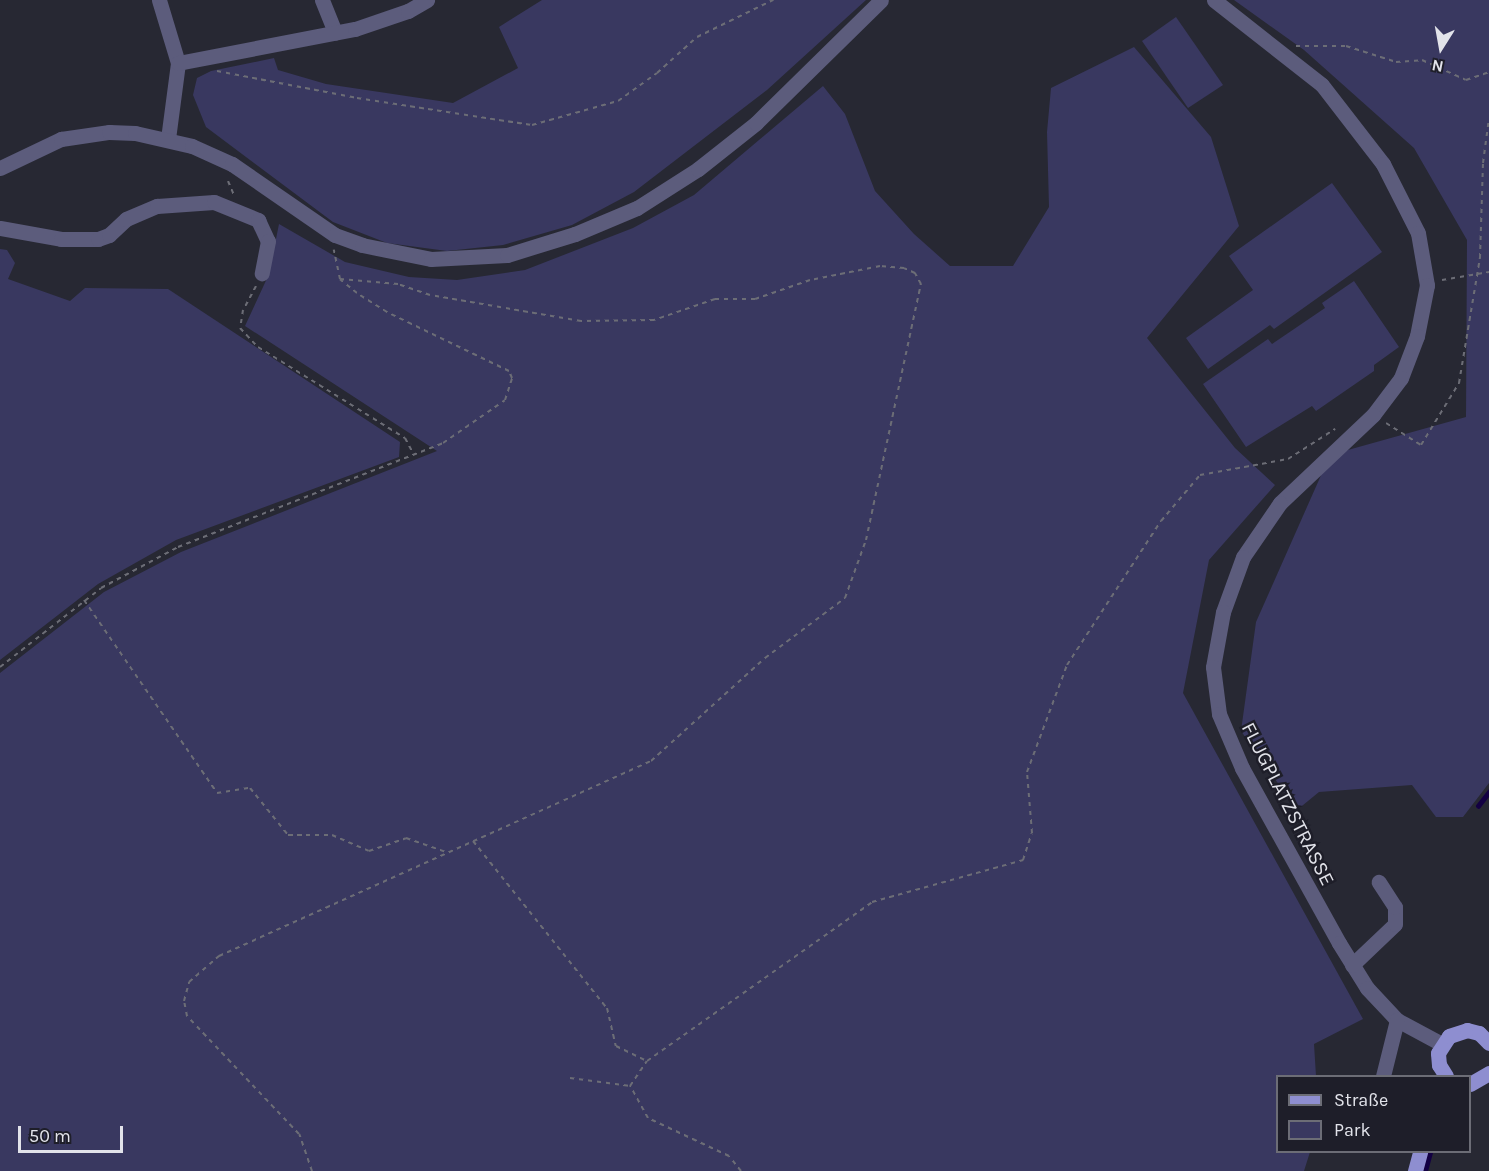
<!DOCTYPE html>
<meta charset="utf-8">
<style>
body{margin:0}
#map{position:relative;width:1489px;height:1171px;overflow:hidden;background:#272833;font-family:Karla,sans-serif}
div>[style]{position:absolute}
.green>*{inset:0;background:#393860}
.stream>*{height:4.5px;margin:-2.25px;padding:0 2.25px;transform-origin:2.25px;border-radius:2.25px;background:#130043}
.path>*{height:2px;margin-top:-1px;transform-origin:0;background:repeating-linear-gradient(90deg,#6c6d76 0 4.5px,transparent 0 9px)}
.minor>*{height:15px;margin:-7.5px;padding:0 7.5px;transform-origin:7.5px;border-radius:7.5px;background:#5c5c7c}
.major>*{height:15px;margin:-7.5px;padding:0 7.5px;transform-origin:7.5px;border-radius:7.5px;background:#8e8ed0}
span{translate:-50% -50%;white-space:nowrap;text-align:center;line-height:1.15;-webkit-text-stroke:5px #1e1e29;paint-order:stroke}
.street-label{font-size:20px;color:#e2e3ea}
.legend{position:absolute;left:1276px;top:1075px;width:195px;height:78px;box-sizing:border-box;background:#1e1e29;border:2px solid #6c6d76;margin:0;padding:8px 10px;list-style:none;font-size:18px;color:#e2e3ea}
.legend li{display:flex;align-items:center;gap:12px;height:30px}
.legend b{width:30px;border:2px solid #6c6d76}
.north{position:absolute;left:1411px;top:18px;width:60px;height:60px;-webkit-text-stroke:4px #1e1e29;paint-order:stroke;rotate:191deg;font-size:16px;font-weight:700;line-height:24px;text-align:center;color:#e2e3ea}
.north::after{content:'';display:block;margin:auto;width:21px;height:27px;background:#e2e3ea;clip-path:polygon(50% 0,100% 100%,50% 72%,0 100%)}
.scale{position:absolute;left:18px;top:1126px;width:105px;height:27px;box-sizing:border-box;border:3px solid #e2e3ea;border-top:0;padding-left:8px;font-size:18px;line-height:21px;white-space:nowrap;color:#e2e3ea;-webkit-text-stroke:4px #1e1e29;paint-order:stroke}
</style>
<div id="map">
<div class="green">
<i style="clip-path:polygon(542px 0,866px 0,767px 90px,634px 192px,572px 225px,503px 245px,447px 251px,387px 243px,333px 222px,206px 127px,193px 95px,197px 78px,211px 71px,274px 58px,278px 70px,326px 84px,453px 103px,518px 68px,499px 27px)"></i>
<i style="clip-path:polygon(1234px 0,1489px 0,1489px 783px,1463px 817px,1436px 817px,1412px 785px,1319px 792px,1297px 810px,1241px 731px,1256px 622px,1330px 455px,1466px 417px,1467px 240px,1414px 148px,1304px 50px)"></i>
<i style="clip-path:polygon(1176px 17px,1223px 85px,1188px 108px,1142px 41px)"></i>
<i style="clip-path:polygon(1134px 47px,1211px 137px,1239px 226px,1147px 338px,1235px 448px,1275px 485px,1209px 560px,1183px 693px,1363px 1019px,1314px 1044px,1316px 1076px,1278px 1076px,1278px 1152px,1310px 1152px,1304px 1171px,0 1171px,0 673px,104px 592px,181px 552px,437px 451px,245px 326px,269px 274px,279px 224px,345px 262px,409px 277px,457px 280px,525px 270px,633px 228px,694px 195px,823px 86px,845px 114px,875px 191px,914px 234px,950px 266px,1013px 266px,1049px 207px,1047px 132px,1051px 88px)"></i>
<i style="clip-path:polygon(1332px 183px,1382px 252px,1274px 329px,1270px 325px,1208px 369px,1186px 338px,1253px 290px,1229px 256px)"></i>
<i style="clip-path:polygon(0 249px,7px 250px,15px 263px,8px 279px,70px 301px,85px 288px,168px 289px,400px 442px,399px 457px,176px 540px,98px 584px,0 660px)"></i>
<i style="clip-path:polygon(1354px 281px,1399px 347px,1374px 365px,1374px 371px,1316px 411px,1312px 406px,1246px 447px,1203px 384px,1268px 339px,1272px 344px,1325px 308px,1322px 303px)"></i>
</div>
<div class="stream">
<i style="left:1478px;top:806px;width:18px;rotate:-52deg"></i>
<i style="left:1425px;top:1171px;width:20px;rotate:-75deg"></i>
</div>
<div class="path">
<i style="left:1296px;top:46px;width:50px"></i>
<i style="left:1346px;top:46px;width:52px;rotate:17.7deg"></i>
<i style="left:1396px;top:62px;width:26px;rotate:-4deg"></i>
<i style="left:1422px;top:60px;width:48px;rotate:24.4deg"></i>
<i style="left:1466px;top:80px;width:24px;rotate:-19deg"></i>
<i style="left:217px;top:71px;width:143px;rotate:10.9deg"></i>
<i style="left:357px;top:98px;width:177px;rotate:8.8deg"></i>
<i style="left:532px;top:125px;width:89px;rotate:-15.6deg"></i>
<i style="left:618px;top:101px;width:48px;rotate:-35.7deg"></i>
<i style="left:657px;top:73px;width:54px;rotate:-42deg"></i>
<i style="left:697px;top:37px;width:85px;rotate:-26deg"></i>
<i style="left:228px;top:181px;width:15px;rotate:67deg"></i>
<i style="left:1442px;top:280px;width:48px;rotate:-9.7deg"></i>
<i style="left:256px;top:286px;width:27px;rotate:118deg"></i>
<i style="left:243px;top:310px;width:18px;rotate:99deg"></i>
<i style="left:240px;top:328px;width:26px;rotate:47deg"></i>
<i style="left:258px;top:347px;width:173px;rotate:31.8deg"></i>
<i style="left:405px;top:438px;width:19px;rotate:62deg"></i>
<i style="left:1386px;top:423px;width:41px;rotate:32.2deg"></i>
<i style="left:1421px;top:445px;width:73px;rotate:-58.5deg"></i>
<i style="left:1459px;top:383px;width:127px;rotate:-80.5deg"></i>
<i style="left:1480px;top:258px;width:95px;rotate:-88.2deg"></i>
<i style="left:1483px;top:163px;width:45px;rotate:-82.4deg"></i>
<i style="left:84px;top:600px;width:234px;rotate:55.4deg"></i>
<i style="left:217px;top:793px;width:33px;rotate:-9deg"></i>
<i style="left:250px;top:788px;width:60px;rotate:51deg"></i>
<i style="left:288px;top:835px;width:44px"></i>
<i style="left:332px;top:835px;width:40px;rotate:23.4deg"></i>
<i style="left:369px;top:851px;width:39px;rotate:-19deg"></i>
<i style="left:406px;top:838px;width:42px;rotate:19.3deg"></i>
<i style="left:0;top:667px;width:128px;rotate:-38deg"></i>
<i style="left:101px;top:588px;width:87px;rotate:-28deg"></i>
<i style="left:178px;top:547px;width:285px;rotate:-21.4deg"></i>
<i style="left:443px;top:443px;width:75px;rotate:-34.7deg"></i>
<i style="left:505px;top:400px;width:23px;rotate:-72deg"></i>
<i style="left:512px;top:378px;width:8px;rotate:-113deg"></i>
<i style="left:509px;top:371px;width:136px;rotate:-154.2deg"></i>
<i style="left:387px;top:312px;width:36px;rotate:-148deg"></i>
<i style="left:357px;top:293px;width:22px;rotate:-141deg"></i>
<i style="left:340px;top:279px;width:30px;rotate:-102deg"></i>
<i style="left:473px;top:841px;width:214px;rotate:51.3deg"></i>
<i style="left:607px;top:1008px;width:39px;rotate:77deg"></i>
<i style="left:616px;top:1046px;width:34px;rotate:26deg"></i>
<i style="left:570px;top:1078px;width:61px;rotate:7.6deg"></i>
<i style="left:312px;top:1171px;width:39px;rotate:-109deg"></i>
<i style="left:299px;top:1134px;width:163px;rotate:-133.5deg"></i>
<i style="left:187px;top:1016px;width:15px;rotate:-101deg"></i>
<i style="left:184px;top:1001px;width:20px;rotate:-75deg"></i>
<i style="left:189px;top:982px;width:40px;rotate:-41deg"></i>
<i style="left:219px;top:956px;width:474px;rotate:-24.3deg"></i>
<i style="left:651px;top:761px;width:154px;rotate:-42.1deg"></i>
<i style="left:765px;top:658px;width:100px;rotate:-36.9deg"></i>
<i style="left:845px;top:598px;width:62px;rotate:-70.1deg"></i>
<i style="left:866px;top:540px;width:262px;rotate:-77.9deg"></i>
<i style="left:921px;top:284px;width:13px;rotate:-119deg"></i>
<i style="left:915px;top:273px;width:12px;rotate:-156deg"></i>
<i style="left:904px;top:268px;width:24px;rotate:-175deg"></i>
<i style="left:880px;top:266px;width:71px;rotate:168.7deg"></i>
<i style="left:810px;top:280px;width:58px;rotate:160.9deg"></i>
<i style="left:755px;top:299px;width:40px;rotate:180deg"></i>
<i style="left:715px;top:299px;width:65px;rotate:161deg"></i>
<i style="left:654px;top:320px;width:73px;rotate:179.2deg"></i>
<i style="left:581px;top:321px;width:153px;rotate:-170.2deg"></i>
<i style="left:430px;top:295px;width:34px;rotate:-161deg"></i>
<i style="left:398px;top:284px;width:58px;rotate:-175.1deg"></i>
<i style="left:741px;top:1171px;width:19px;rotate:-129deg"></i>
<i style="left:729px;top:1156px;width:89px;rotate:-154.9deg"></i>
<i style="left:648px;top:1118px;width:37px;rotate:-119deg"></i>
<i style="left:630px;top:1086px;width:30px;rotate:-56deg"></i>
<i style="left:647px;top:1061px;width:276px;rotate:-35.2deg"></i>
<i style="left:872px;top:902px;width:157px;rotate:-15.5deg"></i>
<i style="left:1023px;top:860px;width:28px;rotate:-72deg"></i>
<i style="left:1032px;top:833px;width:61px;rotate:-94.7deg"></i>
<i style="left:1027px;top:772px;width:114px;rotate:-69.5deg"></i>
<i style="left:1067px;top:665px;width:172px;rotate:-56.9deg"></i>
<i style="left:1161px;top:521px;width:60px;rotate:-49.7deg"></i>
<i style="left:1200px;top:475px;width:89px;rotate:-10.3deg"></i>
<i style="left:1288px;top:459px;width:56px;rotate:-32.6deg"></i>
</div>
<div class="minor">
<i style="left:159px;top:0;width:66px;rotate:73.2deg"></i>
<i style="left:178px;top:63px;width:77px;rotate:97.5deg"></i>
<i style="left:322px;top:0;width:35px;rotate:68deg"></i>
<i style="left:1214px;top:0;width:137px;rotate:38.2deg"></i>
<i style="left:1322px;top:85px;width:100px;rotate:52.3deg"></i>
<i style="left:1383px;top:164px;width:77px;rotate:63.1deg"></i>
<i style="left:1418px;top:233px;width:53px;rotate:80.2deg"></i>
<i style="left:1427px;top:285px;width:52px;rotate:101.1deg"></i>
<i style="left:1417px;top:336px;width:45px;rotate:110.9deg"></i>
<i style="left:1401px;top:378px;width:46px;rotate:127.1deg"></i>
<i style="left:1373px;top:415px;width:128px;rotate:136.6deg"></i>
<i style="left:1280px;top:503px;width:65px;rotate:124.4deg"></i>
<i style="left:1243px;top:557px;width:59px;rotate:110deg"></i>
<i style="left:1223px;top:612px;width:56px;rotate:100.3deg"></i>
<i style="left:1213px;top:667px;width:47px;rotate:82.7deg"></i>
<i style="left:1219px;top:714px;width:59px;rotate:66.9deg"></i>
<i style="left:1242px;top:768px;width:200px;rotate:61deg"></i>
<i style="left:1339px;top:943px;width:53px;rotate:58.1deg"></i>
<i style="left:1367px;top:988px;width:44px;rotate:46.8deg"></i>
<i style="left:1397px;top:1020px;width:51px;rotate:28.1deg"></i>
<i style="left:178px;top:63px;width:180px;rotate:-10.9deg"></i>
<i style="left:355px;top:29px;width:56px;rotate:-18.8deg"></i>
<i style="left:408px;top:11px;width:22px;rotate:-30deg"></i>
<i style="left:0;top:168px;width:68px;rotate:-25.4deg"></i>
<i style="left:61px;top:139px;width:49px;rotate:-8.3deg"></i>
<i style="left:109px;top:132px;width:26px;rotate:2deg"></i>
<i style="left:135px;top:133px;width:58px;rotate:12.8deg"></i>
<i style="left:192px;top:146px;width:44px;rotate:24.2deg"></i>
<i style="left:232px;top:164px;width:125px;rotate:34.6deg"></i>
<i style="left:335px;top:235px;width:29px;rotate:20deg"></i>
<i style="left:362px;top:245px;width:70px;rotate:11.5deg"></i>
<i style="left:431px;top:259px;width:76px;rotate:-3deg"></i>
<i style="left:507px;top:255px;width:71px;rotate:-17.2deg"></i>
<i style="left:575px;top:234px;width:67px;rotate:-22.8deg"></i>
<i style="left:637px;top:208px;width:72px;rotate:-32.6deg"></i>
<i style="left:698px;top:169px;width:74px;rotate:-38.4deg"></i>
<i style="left:756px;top:123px;width:175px;rotate:-44.5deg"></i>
<i style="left:0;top:228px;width:62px;rotate:10.2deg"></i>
<i style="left:61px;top:239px;width:37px"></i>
<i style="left:98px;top:239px;width:12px;rotate:-20deg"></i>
<i style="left:109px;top:235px;width:23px;rotate:-43deg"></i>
<i style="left:126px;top:219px;width:34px;rotate:-23deg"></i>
<i style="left:157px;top:206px;width:57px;rotate:-4deg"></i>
<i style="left:214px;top:202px;width:48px;rotate:22.2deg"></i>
<i style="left:258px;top:220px;width:23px;rotate:65deg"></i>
<i style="left:268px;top:241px;width:33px;rotate:101deg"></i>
<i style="left:1352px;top:965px;width:59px;rotate:-43.6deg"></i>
<i style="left:1395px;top:924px;width:17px;rotate:-90deg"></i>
<i style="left:1395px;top:907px;width:30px;rotate:-123deg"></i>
<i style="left:1383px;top:1076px;width:58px;rotate:-76deg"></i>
</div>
<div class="major">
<i style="left:1446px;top:1076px;width:13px;rotate:-122deg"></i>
<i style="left:1439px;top:1065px;width:12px;rotate:-95deg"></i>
<i style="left:1438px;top:1053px;width:20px;rotate:-57deg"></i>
<i style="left:1449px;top:1036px;width:19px;rotate:-18deg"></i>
<i style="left:1467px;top:1030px;width:12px;rotate:14deg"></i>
<i style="left:1479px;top:1033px;width:14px;rotate:45deg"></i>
<i style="left:1470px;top:1084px;width:22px;rotate:-30deg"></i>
<i style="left:1415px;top:1171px;width:20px;rotate:-75deg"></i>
</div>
<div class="street-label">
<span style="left:1288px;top:804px;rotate:63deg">FLUGPLATZSTRASSE</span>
</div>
<ul class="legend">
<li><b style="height:8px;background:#8e8ed0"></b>Straße</li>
<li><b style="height:16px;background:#393860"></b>Park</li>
</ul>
<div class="north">N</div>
<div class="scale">50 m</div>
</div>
